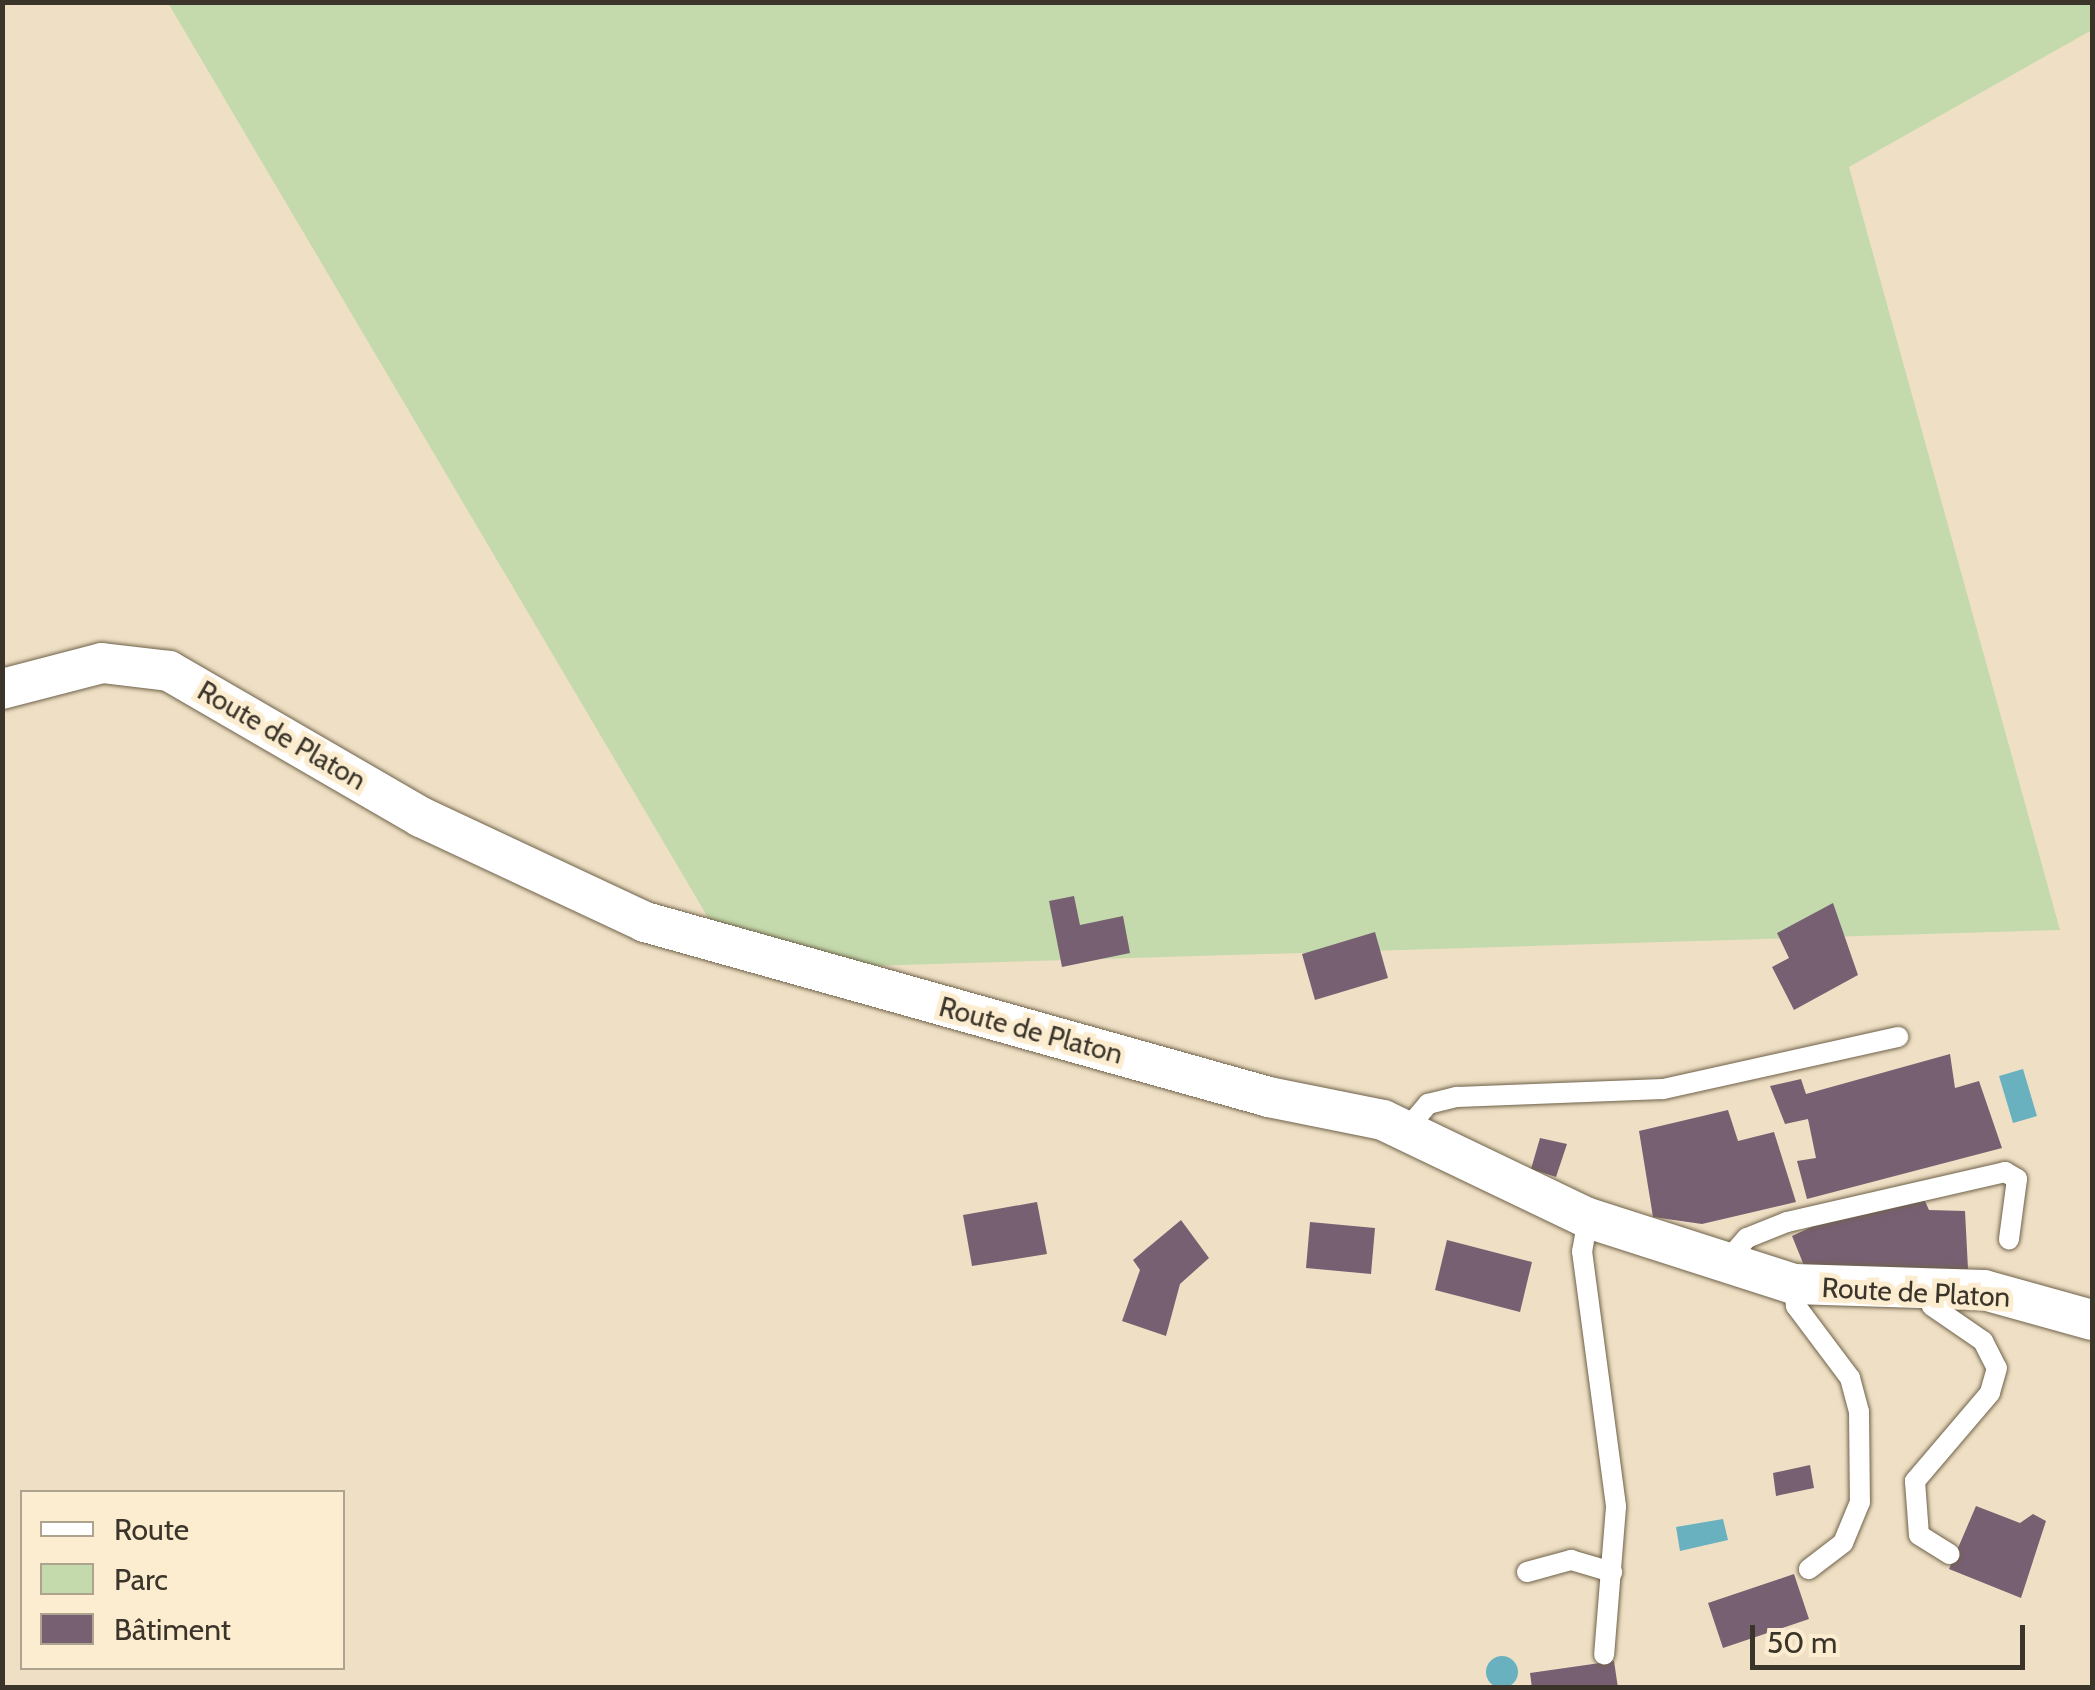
<!DOCTYPE html>
<meta charset="utf-8">
<style>
body{margin:0}
#map{position:relative;width:2095px;height:1690px;overflow:hidden;background:#efe0c5;font-family:Cabin,sans-serif}
div>[style]{position:absolute}
.green>*{inset:0;background:#c4daac}
.water>*{inset:0;background:#69b1bf}
.round{border-radius:50%}
.building>*{inset:0;background:#776072}
.roads{filter:drop-shadow(0 0 2px #6f624a) drop-shadow(0 0 2px #6f624a)}
.lane>*{height:20px;margin:-10px;padding:0 10px;transform-origin:10px;border-radius:10px;background:#fff}
.street>*{height:40px;margin:-20px;padding:0 20px;transform-origin:20px;border-radius:20px;background:#fff}
span{translate:-50% -50%;white-space:nowrap;text-align:center;line-height:1.15;-webkit-text-stroke:10px #fcedd1;paint-order:stroke}
.street-label{font-size:28px;color:#3a342a}
.frame{position:absolute;inset:0;border:5px solid #3a342a;pointer-events:none}
.legend{position:absolute;left:20px;top:1490px;width:325px;height:180px;box-sizing:border-box;background:#fcedd1;border:2px solid #aea38e;margin:0;padding:12px 18px;list-style:none;font-size:30px;color:#3a342a}
.legend li{display:flex;align-items:center;gap:20px;height:50px}
.legend b{width:50px;border:2px solid #aea38e}
.scale{position:absolute;left:1750px;top:1625px;width:275px;height:45px;box-sizing:border-box;border:5px solid #3a342a;border-top:0;padding-left:12px;font-size:30px;line-height:35px;white-space:nowrap;color:#3a342a;-webkit-text-stroke:8px #fcedd1;paint-order:stroke}
</style>
<div id="map">
<div class="green">
<i style="clip-path:polygon(168px 3px,2092px 3px,2092px 30px,1849px 167px,2060px 930px,739px 970px)"></i>
</div>
<div class="water">
<i style="clip-path:polygon(2023px 1069px,2037px 1116px,2013px 1123px,1999px 1076px)"></i>
<i style="clip-path:polygon(1723px 1519px,1728px 1540px,1680px 1551px,1676px 1527px)"></i>
<i class="round" style="left:1486px;top:1656px;width:32px;height:32px"></i>
</div>
<div class="building">
<i style="clip-path:polygon(1074px 896px,1080px 925px,1123px 916px,1130px 953px,1062px 967px,1049px 901px)"></i>
<i style="clip-path:polygon(1833px 903px,1858px 975px,1794px 1010px,1772px 967px,1789px 958px,1777px 933px)"></i>
<i style="clip-path:polygon(1375px 932px,1388px 978px,1315px 1000px,1302px 954px)"></i>
<i style="clip-path:polygon(1950px 1054px,1955px 1088px,1979px 1081px,2002px 1148px,1807px 1199px,1797px 1161px,1816px 1158px,1808px 1119px,1785px 1124px,1770px 1086px,1801px 1079px,1806px 1094px)"></i>
<i style="clip-path:polygon(1728px 1110px,1738px 1141px,1774px 1132px,1796px 1202px,1702px 1224px,1653px 1217px,1639px 1131px)"></i>
<i style="clip-path:polygon(1540px 1138px,1567px 1144px,1556px 1177px,1531px 1169px)"></i>
<i style="clip-path:polygon(1924px 1199px,1929px 1210px,1965px 1211px,1968px 1269px,1838px 1277px,1805px 1268px,1792px 1236px,1833px 1217px)"></i>
<i style="clip-path:polygon(1037px 1202px,1047px 1254px,972px 1266px,963px 1215px)"></i>
<i style="clip-path:polygon(1181px 1220px,1209px 1258px,1180px 1284px,1166px 1336px,1122px 1321px,1140px 1270px,1133px 1260px)"></i>
<i style="clip-path:polygon(1310px 1222px,1375px 1228px,1371px 1274px,1306px 1268px)"></i>
<i style="clip-path:polygon(1447px 1240px,1532px 1262px,1520px 1312px,1435px 1290px)"></i>
<i style="clip-path:polygon(1810px 1465px,1814px 1488px,1776px 1496px,1773px 1473px)"></i>
<i style="clip-path:polygon(1976px 1506px,2020px 1523px,2033px 1514px,2046px 1521px,2021px 1598px,1949px 1569px)"></i>
<i style="clip-path:polygon(1794px 1574px,1809px 1619px,1723px 1648px,1708px 1603px)"></i>
<i style="clip-path:polygon(1614px 1661px,1618px 1688px,1532px 1688px,1530px 1673px)"></i>
</div>
<div class="roads">
<div class="lane">
<i style="left:1407px;top:1129px;width:33px;rotate:-50deg"></i>
<i style="left:1428px;top:1104px;width:30px;rotate:-14deg"></i>
<i style="left:1457px;top:1097px;width:206px;rotate:-2.2deg"></i>
<i style="left:1663px;top:1089px;width:241px;rotate:-12.5deg"></i>
<i style="left:1588px;top:1218px;width:34px;rotate:100deg"></i>
<i style="left:1582px;top:1251px;width:258px;rotate:82.4deg"></i>
<i style="left:1616px;top:1507px;width:148px;rotate:94.6deg"></i>
<i style="left:1725px;top:1263px;width:33px;rotate:-49deg"></i>
<i style="left:1747px;top:1238px;width:43px;rotate:-21.8deg"></i>
<i style="left:1787px;top:1222px;width:224px;rotate:-12.9deg"></i>
<i style="left:2005px;top:1172px;width:14px;rotate:30deg"></i>
<i style="left:2017px;top:1179px;width:61px;rotate:97.6deg"></i>
<i style="left:1794px;top:1284px;width:22px;rotate:85deg"></i>
<i style="left:1796px;top:1306px;width:90px;rotate:53.1deg"></i>
<i style="left:1850px;top:1378px;width:35px;rotate:75deg"></i>
<i style="left:1859px;top:1412px;width:90px;rotate:89.4deg"></i>
<i style="left:1860px;top:1502px;width:44px;rotate:112.5deg"></i>
<i style="left:1843px;top:1543px;width:43px;rotate:142.6deg"></i>
<i style="left:1929px;top:1291px;width:15px;rotate:79deg"></i>
<i style="left:1932px;top:1306px;width:62px;rotate:34.5deg"></i>
<i style="left:1983px;top:1341px;width:30px;rotate:63deg"></i>
<i style="left:1997px;top:1368px;width:26px;rotate:106deg"></i>
<i style="left:1990px;top:1393px;width:116px;rotate:130.4deg"></i>
<i style="left:1915px;top:1481px;width:54px;rotate:85.8deg"></i>
<i style="left:1919px;top:1535px;width:36px;rotate:32deg"></i>
<i style="left:1527px;top:1572px;width:46px;rotate:-15.3deg"></i>
<i style="left:1571px;top:1560px;width:43px;rotate:16.3deg"></i>
</div>
<div class="street">
<i style="left:2px;top:689px;width:103px;rotate:-14.6deg"></i>
<i style="left:102px;top:663px;width:67px;rotate:6.8deg"></i>
<i style="left:169px;top:671px;width:291px;rotate:30.1deg"></i>
<i style="left:421px;top:817px;width:247px;rotate:25.1deg"></i>
<i style="left:645px;top:922px;width:648px;rotate:15.67deg"></i>
<i style="left:1269px;top:1097px;width:116px;rotate:11.4deg"></i>
<i style="left:1383px;top:1120px;width:227px;rotate:25.6deg"></i>
<i style="left:1588px;top:1218px;width:216px;rotate:17.8deg"></i>
<i style="left:1794px;top:1284px;width:190px;rotate:1.8deg"></i>
<i style="left:1984px;top:1290px;width:112px;rotate:15.5deg"></i>
</div>
</div>
<div class="street-label">
<span style="left:282px;top:735px;rotate:30deg">Route de Platon</span>
<span style="left:1031px;top:1030px;rotate:15deg">Route de Platon</span>
<span style="left:1916px;top:1292px;rotate:3deg">Route de Platon</span>
</div>
<div class="frame"></div>
<ul class="legend">
<li><b style="height:12px;background:#fff"></b>Route</li>
<li><b style="height:28px;background:#c4daac"></b>Parc</li>
<li><b style="height:28px;background:#776072"></b>Bâtiment</li>
</ul>
<div class="scale">50 m</div>
</div>
